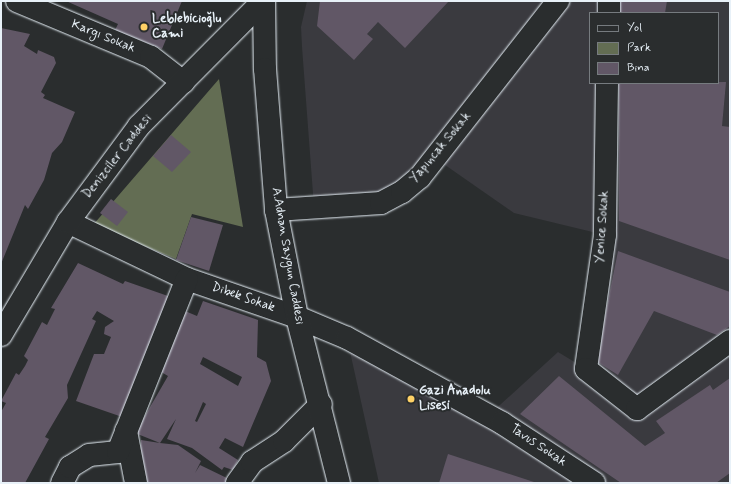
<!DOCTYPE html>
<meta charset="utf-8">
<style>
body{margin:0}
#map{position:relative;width:731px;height:484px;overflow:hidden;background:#2a2d2e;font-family:Mynerve,sans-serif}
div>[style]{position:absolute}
.built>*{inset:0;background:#3a3a3f}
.green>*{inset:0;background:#636d53}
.building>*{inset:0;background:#615766}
.roads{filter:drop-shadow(0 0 1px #e8f1f8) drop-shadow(0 0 1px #e8f1f8)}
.street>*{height:22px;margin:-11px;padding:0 11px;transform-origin:11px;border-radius:11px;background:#2a2d2e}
.secondary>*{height:22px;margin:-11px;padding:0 11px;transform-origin:11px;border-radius:11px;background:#2a2d2e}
.dots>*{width:11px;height:11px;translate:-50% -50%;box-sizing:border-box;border:2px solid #2a2d2e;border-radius:50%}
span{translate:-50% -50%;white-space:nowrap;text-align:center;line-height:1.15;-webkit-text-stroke:4px #2a2d2e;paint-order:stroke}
.poi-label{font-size:13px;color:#e8f1f8;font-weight:700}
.left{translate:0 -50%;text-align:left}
.street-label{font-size:13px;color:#e8f1f8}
.frame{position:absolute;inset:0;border:2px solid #e8f1f8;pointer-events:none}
.legend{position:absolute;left:589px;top:12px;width:130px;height:72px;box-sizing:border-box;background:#2a2d2e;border:1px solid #767b7f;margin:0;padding:5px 7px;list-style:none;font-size:12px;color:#e8f1f8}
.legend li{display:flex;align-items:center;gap:8px;height:20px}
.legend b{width:20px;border:1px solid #767b7f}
</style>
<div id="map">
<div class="built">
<i style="clip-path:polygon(evenodd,307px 1px,730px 1px,730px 483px,379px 483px,347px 338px,489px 415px,558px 352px,586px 369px,605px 235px,514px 213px,435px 158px,402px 192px,314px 207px,302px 47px,301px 27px,307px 1px,590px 13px,718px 13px,718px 83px,590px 83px,590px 13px)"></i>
</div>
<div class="green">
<i style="clip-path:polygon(219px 79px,243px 227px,192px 214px,176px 259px,93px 225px)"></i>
</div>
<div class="building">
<i style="clip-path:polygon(66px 1px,182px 1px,162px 49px,115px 30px,118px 24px)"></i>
<i style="clip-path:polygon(320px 1px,449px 1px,405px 48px,378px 22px,367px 34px,373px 39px,354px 60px,317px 26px)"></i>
<i style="clip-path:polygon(620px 1px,667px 1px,665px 13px,620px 13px)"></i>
<i style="clip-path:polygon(1px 28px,30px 34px,24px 46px,37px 54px,38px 50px,54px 57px,56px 63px,41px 92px,45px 95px,43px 98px,75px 112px,62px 142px,52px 153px,44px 180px,28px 209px,25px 205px,1px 264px)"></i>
<i style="clip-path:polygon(726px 82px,722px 126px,730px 127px,730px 260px,619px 221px,619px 83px)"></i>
<i style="clip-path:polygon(171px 135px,191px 152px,172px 172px,153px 156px)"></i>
<i style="clip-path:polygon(111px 199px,128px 212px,117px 226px,100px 213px)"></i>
<i style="clip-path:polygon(191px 217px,223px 225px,209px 271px,176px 260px)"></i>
<i style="clip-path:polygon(618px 251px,730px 292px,730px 326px,717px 335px,654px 311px,618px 375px,596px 361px)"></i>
<i style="clip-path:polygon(78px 263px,123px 284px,125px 281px,168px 296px,172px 303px,128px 419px,76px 401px,94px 354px,104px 354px,111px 337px,104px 334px,105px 327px,114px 321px,97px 311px,92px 319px,96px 321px,67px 385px,68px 398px,45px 437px,49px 439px,25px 483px,1px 483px,1px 412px,6px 403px,1px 401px,16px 373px,19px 375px,25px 366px,28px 360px,24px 356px,42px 322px,47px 325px,55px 309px,51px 308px)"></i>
<i style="clip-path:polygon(evenodd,203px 301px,258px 320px,257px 357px,266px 362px,271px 381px,243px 447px,225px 438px,219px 448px,238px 460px,233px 470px,224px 467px,222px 470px,192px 448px,167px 439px,176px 419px,160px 443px,178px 445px,201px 461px,195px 473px,200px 465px,231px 480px,229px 483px,140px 483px,141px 440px,160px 443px,135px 433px,168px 376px,156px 369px,185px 311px,197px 316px,203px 301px,203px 357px,242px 377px,238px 386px,200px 364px,203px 357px,203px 301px,203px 402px,206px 404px,197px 422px,195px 421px,203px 402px)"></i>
<i style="clip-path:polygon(559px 376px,645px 446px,665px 433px,656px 421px,710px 385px,713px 390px,730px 378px,730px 473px,716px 483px,621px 483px,520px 414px)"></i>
<i style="clip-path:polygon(448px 454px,537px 483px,439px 483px)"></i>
</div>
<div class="roads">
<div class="street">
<i style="left:17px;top:1px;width:145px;rotate:22.7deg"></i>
<i style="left:151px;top:57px;width:41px;rotate:38deg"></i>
<i style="left:609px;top:13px;width:12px;rotate:-90deg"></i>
<i style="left:607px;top:83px;width:152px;rotate:90.8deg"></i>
<i style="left:605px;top:235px;width:135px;rotate:98.1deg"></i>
<i style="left:586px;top:369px;width:65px;rotate:38.1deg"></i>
<i style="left:637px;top:409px;width:115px;rotate:-36.2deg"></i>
<i style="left:276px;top:210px;width:105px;rotate:-3.8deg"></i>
<i style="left:381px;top:203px;width:24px;rotate:-28deg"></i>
<i style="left:402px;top:192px;width:23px;rotate:-40deg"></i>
<i style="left:420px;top:177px;width:224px;rotate:-51.9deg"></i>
<i style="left:68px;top:222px;width:132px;rotate:25.6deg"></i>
<i style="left:187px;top:279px;width:116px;rotate:19.1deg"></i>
<i style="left:297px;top:317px;width:54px;rotate:22.8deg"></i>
<i style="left:347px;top:338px;width:177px;rotate:28.7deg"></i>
<i style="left:502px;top:423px;width:110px;rotate:33.1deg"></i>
<i style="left:126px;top:431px;width:53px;rotate:79.1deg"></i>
<i style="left:62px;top:483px;width:18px;rotate:-63deg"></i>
<i style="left:70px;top:467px;width:22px;rotate:-32deg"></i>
<i style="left:89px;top:455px;width:29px;rotate:-6deg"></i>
<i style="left:118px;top:452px;width:186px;rotate:-68.3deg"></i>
<i style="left:237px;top:483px;width:26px;rotate:-54deg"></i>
<i style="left:252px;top:462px;width:38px;rotate:-33deg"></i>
<i style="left:284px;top:441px;width:52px;rotate:-45deg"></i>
</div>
<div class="secondary">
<i style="left:264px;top:1px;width:68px;rotate:89.2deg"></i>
<i style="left:265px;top:69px;width:141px;rotate:85.5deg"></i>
<i style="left:276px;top:210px;width:109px;rotate:78.9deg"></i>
<i style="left:297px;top:317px;width:171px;rotate:75.8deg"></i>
<i style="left:1px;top:335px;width:131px;rotate:-59.3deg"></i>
<i style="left:68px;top:222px;width:119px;rotate:-53.5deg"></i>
<i style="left:139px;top:126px;width:176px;rotate:-45.2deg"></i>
</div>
</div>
<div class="dots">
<i style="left:144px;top:27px;background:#ffd166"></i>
<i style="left:411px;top:399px;background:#ffd166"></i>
</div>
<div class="poi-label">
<span class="left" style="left:152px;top:27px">Leblebicioğlu<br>Cami</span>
<span class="left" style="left:419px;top:399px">Gazi Anadolu<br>Lisesi</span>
</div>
<div class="street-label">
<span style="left:103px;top:37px;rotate:22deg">Kargı Sokak</span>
<span style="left:441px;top:148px;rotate:-50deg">Yapıncak Sokak</span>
<span style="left:118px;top:157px;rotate:-52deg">Denizciler Caddesi</span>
<span style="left:603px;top:227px;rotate:-86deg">Yenice Sokak</span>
<span style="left:287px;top:256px;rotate:80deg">A.Adnan Saygun Caddesi</span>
<span style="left:243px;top:298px;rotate:19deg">Dibek Sokak</span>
<span style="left:538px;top:446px;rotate:34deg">Tavus Sokak</span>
</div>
<div class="frame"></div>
<ul class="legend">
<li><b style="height:5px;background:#2a2d2e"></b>Yol</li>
<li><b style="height:11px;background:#636d53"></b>Park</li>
<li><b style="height:11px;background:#615766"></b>Bina</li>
</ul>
</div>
